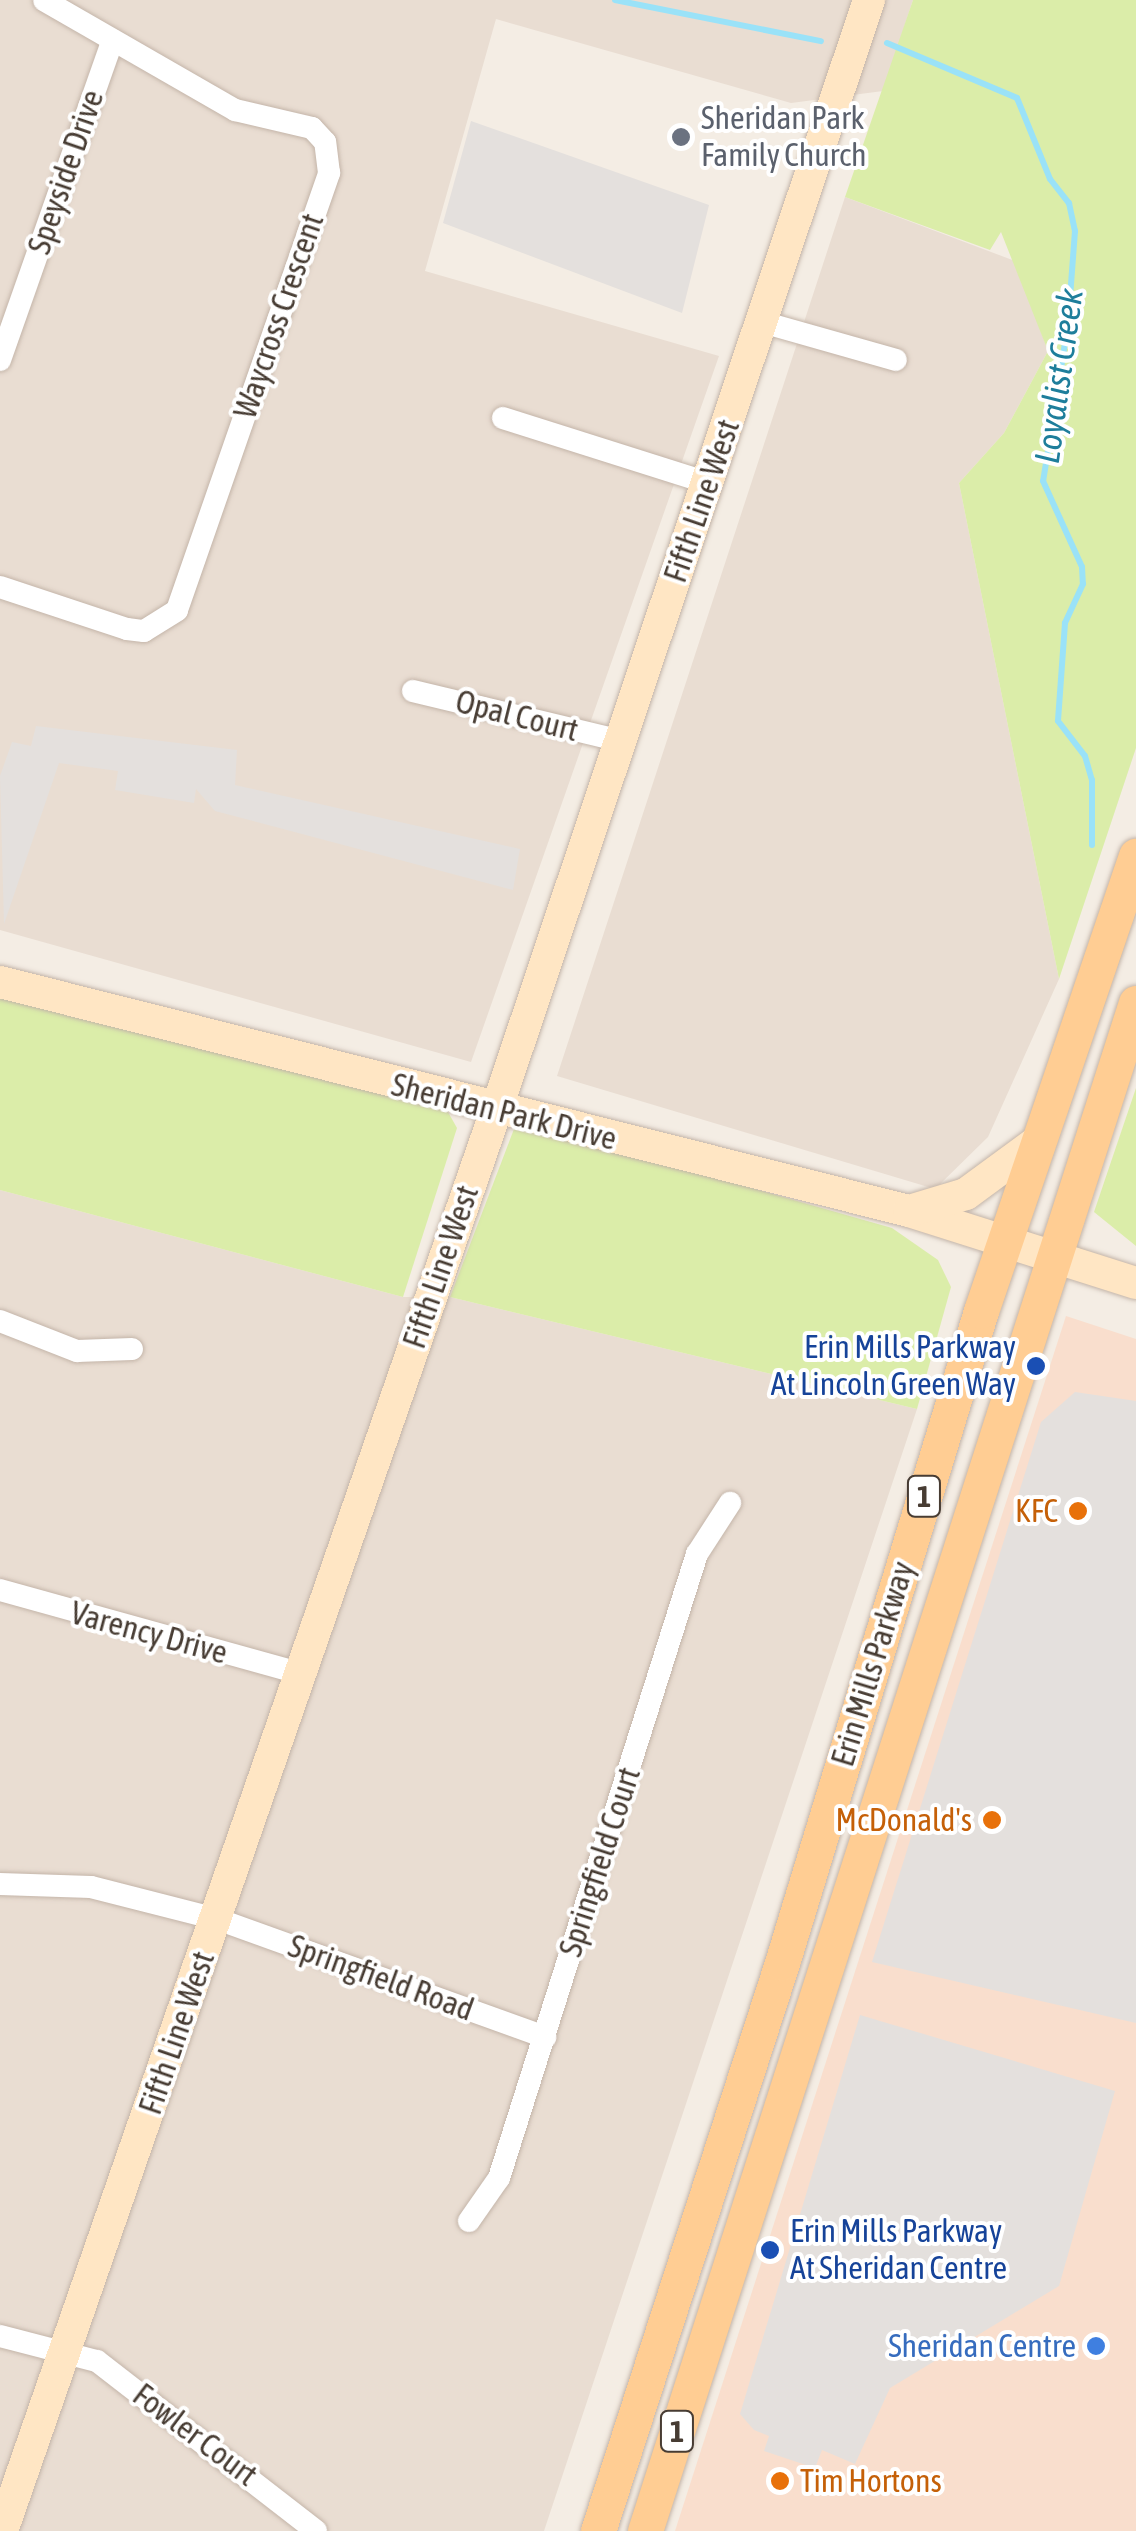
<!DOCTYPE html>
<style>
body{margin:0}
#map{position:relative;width:1136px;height:2531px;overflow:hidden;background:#f4ede4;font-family:"Asap Condensed",sans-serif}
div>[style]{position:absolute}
.residential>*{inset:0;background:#e9ddd2}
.commercial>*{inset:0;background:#f9decd}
.green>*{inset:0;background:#dbeda9}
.parking>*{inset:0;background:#e4e0dd}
.stream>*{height:6px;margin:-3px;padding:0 3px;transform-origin:3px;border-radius:3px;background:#9ae2f8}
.roads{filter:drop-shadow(0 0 2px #c4b5a9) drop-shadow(0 0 2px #c4b5a9)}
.street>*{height:22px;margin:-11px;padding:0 11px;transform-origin:11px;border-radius:11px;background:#fff}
.secondary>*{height:32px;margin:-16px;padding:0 16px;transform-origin:16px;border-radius:16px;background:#ffe6c4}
.primary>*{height:35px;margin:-17.5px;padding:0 17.5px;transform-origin:17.5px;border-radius:17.5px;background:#ffcd93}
.dots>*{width:28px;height:28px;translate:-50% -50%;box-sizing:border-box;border:5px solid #fff;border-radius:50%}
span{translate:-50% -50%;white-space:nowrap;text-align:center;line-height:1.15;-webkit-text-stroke:8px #fff;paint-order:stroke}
.shield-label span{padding:2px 8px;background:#fff;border:2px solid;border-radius:8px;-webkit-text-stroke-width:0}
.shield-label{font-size:30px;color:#473c33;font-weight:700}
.worship-label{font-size:32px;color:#5b616d}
.left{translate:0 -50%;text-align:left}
.street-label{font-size:32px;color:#473c33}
.transit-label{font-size:32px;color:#164399}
.right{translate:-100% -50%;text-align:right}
.food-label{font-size:32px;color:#c56008}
.shop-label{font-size:32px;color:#366cbe}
.water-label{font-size:35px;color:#1e7e9b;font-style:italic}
</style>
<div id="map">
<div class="residential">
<i style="clip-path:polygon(0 0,913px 0,883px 91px,791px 103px,496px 19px,425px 271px,719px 356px,471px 1062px,0 930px)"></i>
<i style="clip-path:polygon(845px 197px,1015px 261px,1048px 351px,1004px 433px,959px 483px,1059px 979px,988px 1137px,935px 1189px,557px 1076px)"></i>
<i style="clip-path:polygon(0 1190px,403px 1297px,450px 1297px,917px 1409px,544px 2531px,0 2531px)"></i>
</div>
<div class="commercial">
<i style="clip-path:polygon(1066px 1316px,1136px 1339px,1136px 2531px,675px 2531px)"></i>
</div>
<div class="green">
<i style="clip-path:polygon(913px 0,1136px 0,1136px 748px,1059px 979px,959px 483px,1004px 433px,1048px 351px,1001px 232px,990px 250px,845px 197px)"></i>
<i style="clip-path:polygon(0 994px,443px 1103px,457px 1128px,403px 1297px,0 1190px)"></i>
<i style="clip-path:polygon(1136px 1088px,1136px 1246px,1094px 1212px)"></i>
<i style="clip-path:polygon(531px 1125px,892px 1228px,938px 1260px,951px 1287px,917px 1409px,450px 1297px,514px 1129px)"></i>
</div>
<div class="parking">
<i style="clip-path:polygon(471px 121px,709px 205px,682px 313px,443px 223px)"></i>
<i style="clip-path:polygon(36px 726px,237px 750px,235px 785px,520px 849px,513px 890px,215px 811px,196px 789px,194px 803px,115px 790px,118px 771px,59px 763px,4px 924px,0 776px,12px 742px,31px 746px)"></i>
<i style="clip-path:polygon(1075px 1392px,1136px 1401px,1136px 2023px,872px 1962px,1041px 1422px)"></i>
<i style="clip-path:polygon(860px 2015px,1115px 2091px,1059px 2286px,890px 2388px,855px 2464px,822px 2450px,815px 2468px,764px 2451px,769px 2436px,754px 2430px,740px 2414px)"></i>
</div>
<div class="stream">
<i style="left:615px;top:0;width:210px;rotate:11.3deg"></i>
<i style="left:887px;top:43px;width:141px;rotate:22.9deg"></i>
<i style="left:1017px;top:98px;width:87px;rotate:67.8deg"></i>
<i style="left:1050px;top:179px;width:31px;rotate:52deg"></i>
<i style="left:1069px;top:203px;width:29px;rotate:78deg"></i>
<i style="left:1075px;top:231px;width:93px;rotate:94.3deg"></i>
<i style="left:1068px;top:324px;width:159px;rotate:99deg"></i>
<i style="left:1043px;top:481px;width:94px;rotate:65.6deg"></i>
<i style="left:1082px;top:567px;width:17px;rotate:87deg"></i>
<i style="left:1083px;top:584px;width:43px;rotate:114.8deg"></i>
<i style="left:1065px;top:623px;width:98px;rotate:94.1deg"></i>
<i style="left:1058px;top:721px;width:44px;rotate:52.4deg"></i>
<i style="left:1085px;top:756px;width:25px;rotate:74deg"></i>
<i style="left:1092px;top:780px;width:65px;rotate:90deg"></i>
</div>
<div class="roads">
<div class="street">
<i style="left:762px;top:322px;width:139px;rotate:15.8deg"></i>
<i style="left:0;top:360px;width:339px;rotate:-70.6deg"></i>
<i style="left:503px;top:418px;width:215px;rotate:17.6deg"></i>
<i style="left:0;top:587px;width:134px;rotate:18.3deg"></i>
<i style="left:127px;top:629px;width:17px;rotate:7deg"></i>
<i style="left:144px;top:631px;width:39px;rotate:-32deg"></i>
<i style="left:177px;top:610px;width:463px;rotate:-70.8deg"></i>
<i style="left:329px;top:173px;width:31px;rotate:-97deg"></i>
<i style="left:325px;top:142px;width:19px;rotate:-133deg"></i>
<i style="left:312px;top:128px;width:79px;rotate:-166.8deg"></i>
<i style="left:235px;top:110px;width:220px;rotate:-150.1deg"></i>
<i style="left:413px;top:691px;width:215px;rotate:13.5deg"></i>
<i style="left:0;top:1321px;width:83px;rotate:21.3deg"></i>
<i style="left:77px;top:1351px;width:55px;rotate:-2.1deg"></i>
<i style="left:0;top:1590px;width:310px;rotate:15.5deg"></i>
<i style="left:0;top:1884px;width:91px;rotate:1.9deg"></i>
<i style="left:91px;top:1887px;width:130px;rotate:14.3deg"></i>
<i style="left:217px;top:1919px;width:349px;rotate:19.8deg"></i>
<i style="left:469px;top:2221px;width:52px;rotate:-55.1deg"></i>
<i style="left:499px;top:2178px;width:655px;rotate:-72.4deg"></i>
<i style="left:697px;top:1554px;width:61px;rotate:-57.1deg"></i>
<i style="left:0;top:2336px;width:100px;rotate:14.5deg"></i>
<i style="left:97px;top:2361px;width:277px;rotate:37.8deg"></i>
</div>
<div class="secondary">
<i style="left:0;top:982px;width:937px;rotate:14.14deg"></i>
<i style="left:909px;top:1211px;width:238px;rotate:17.6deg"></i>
<i style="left:909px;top:1211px;width:59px;rotate:-16.6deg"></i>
<i style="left:966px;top:1194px;width:93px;rotate:-36.3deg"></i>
<i style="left:2px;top:2531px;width:1503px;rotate:-70.82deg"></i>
<i style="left:496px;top:1111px;width:1172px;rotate:-71.44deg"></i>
</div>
<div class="primary">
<i style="left:598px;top:2531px;width:597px;rotate:-72.05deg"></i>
<i style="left:782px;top:1963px;width:682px;rotate:-73.03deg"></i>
<i style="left:981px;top:1311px;width:481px;rotate:-71.2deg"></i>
<i style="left:645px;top:2531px;width:1605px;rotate:-72.19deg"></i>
</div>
</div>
<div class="dots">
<i style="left:681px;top:137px;background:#6b7280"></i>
<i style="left:1036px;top:1366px;background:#1a4fb4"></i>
<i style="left:1078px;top:1511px;background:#e8710a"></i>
<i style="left:992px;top:1820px;background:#e8710a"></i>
<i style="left:770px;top:2250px;background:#1a4fb4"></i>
<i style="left:1096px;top:2346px;background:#3f7fe0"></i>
<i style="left:780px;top:2481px;background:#e8710a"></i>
</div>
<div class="shield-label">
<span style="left:924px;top:1496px">1</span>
<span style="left:677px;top:2431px">1</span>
</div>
<div class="worship-label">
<span class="left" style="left:701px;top:137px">Sheridan Park<br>Family Church</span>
</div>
<div class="street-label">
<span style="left:66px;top:172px;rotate:-71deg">Speyside Drive</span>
<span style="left:279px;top:316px;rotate:-71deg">Waycross Crescent</span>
<span style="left:702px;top:501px;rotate:-71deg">Fifth Line West</span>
<span style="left:517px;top:716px;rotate:14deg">Opal Court</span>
<span style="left:504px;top:1112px;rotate:14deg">Sheridan Park Drive</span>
<span style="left:441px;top:1267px;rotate:-71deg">Fifth Line West</span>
<span style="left:149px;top:1633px;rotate:15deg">Varency Drive</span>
<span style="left:873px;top:1664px;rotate:-73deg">Erin Mills Parkway</span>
<span style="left:600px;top:1862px;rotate:-72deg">Springfield Court</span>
<span style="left:381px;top:1978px;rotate:20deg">Springfield Road</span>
<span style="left:177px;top:2033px;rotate:-71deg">Fifth Line West</span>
<span style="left:195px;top:2435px;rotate:37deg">Fowler Court</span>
</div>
<div class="transit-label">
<span class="right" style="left:1016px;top:1366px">Erin Mills Parkway<br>At Lincoln Green Way</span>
<span class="left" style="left:790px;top:2250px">Erin Mills Parkway<br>At Sheridan Centre</span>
</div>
<div class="food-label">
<span class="right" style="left:1058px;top:1511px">KFC</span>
<span class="right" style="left:972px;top:1820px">McDonald's</span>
<span class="left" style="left:800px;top:2481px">Tim Hortons</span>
</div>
<div class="shop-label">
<span class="right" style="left:1076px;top:2346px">Sheridan Centre</span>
</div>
<div class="water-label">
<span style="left:1058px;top:376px;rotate:-82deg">Loyalist Creek</span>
</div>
</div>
